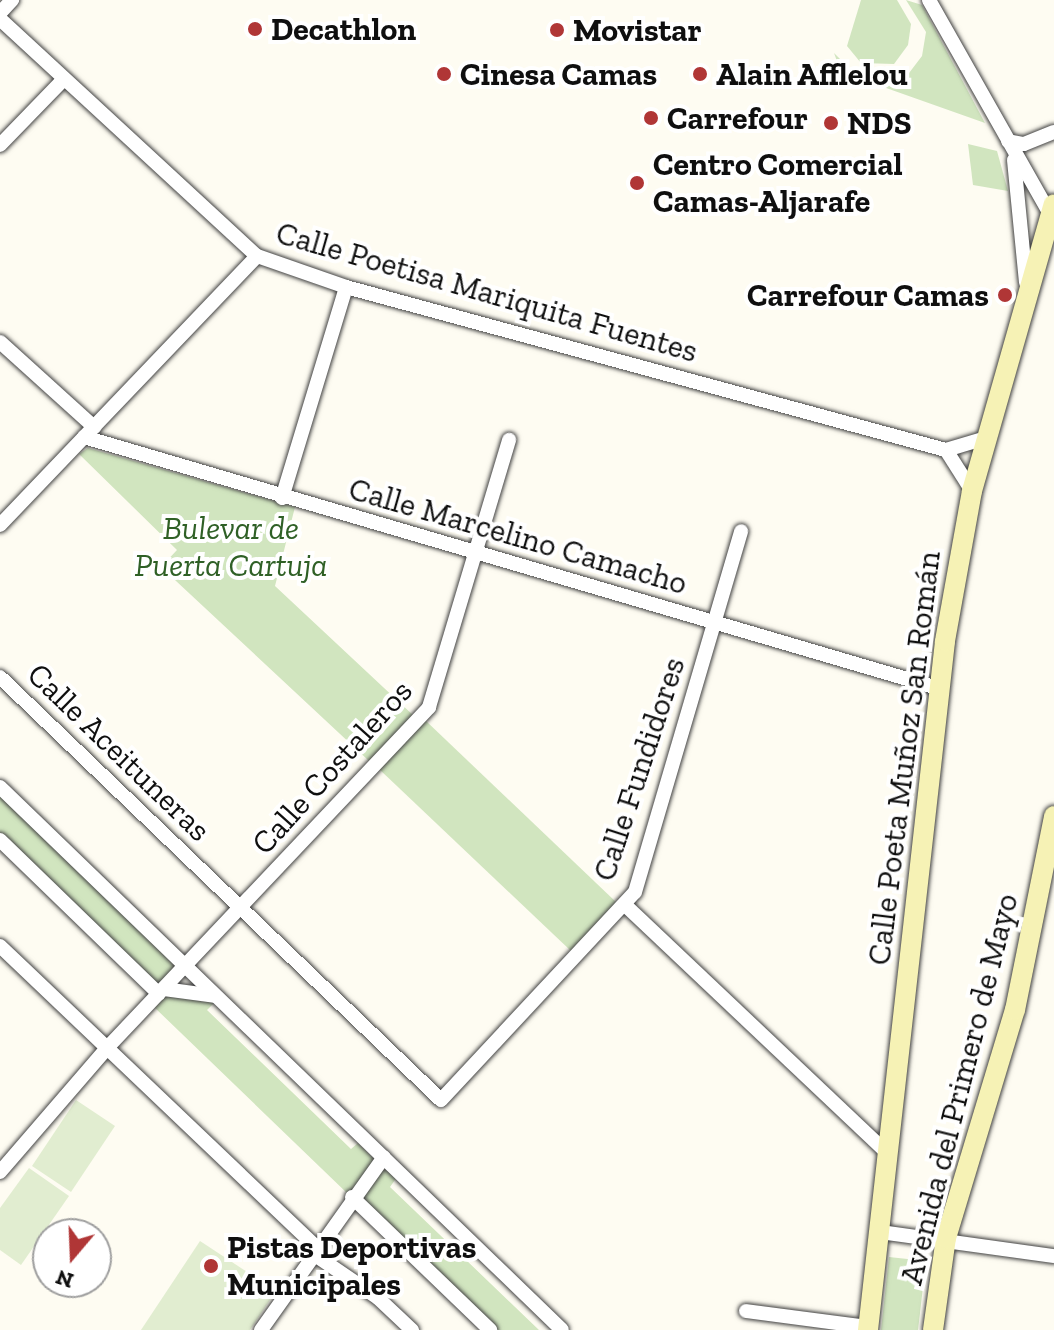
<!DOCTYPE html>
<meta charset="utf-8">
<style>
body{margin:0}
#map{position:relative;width:1054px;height:1330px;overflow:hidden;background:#fefcf2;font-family:"Zilla Slab",serif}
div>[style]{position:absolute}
.green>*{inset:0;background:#d1e5bf}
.pitch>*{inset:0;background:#e1edd0}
.roads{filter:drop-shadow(0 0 2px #424242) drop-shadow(0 0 2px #424242)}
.minor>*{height:14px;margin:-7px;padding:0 7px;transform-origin:7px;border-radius:7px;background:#fff}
.secondary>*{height:20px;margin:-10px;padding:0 10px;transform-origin:10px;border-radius:10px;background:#f6f2b5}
.dots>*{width:22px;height:22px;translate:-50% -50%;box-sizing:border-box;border:4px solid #fff;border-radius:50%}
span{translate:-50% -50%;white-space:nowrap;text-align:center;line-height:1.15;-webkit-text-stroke:8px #fff;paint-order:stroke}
.poi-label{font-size:32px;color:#0f0f0f;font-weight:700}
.left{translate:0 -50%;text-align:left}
.right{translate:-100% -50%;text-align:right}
.street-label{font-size:32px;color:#0f0f0f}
.park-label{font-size:32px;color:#2f6026;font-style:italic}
.north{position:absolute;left:32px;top:1218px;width:80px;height:80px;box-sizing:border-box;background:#fff;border:2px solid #9f9f9f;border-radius:50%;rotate:199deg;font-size:22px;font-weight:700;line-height:32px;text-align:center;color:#0f0f0f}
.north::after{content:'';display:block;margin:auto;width:28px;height:36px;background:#b03636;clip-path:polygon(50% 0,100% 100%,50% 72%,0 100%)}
</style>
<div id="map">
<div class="green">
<i style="clip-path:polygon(861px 0,897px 0,911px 24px,908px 45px,894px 64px,861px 63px,847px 46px)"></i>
<i style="clip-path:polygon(906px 0,922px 5px,985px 123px,841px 72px,834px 53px,859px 78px,882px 85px,906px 77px,922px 56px,926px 32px)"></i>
<i style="clip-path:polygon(968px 144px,997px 151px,1008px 191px,973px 185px)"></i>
<i style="clip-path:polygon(88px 448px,295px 507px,275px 586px,414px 716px,369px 761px,161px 567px,177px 550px,79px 454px)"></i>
<i style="clip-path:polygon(425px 720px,616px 902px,571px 951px,379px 769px)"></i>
<i style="clip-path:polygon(0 790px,182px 964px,158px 987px,0 836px)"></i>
<i style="clip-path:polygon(166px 994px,214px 1003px,207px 1010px,351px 1149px,358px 1143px,376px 1161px,349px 1195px,153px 1006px)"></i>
<i style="clip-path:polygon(382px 1168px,397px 1177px,390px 1187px,539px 1330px,497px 1330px,355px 1196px)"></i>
<i style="clip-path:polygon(889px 1257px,926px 1261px,918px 1330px,881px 1330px)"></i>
</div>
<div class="pitch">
<i style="clip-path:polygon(76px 1100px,115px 1126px,71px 1192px,32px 1166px)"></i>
<i style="clip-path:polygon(29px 1168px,69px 1196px,21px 1265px,0 1250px,0 1208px)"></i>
<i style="clip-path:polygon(200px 1241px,276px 1291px,250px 1330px,141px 1330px)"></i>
</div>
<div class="roads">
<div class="minor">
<i style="left:929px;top:0;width:249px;rotate:60.5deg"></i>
<i style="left:0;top:13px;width:18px;rotate:-47deg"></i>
<i style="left:0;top:19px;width:350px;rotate:42.7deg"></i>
<i style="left:257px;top:256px;width:94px;rotate:19.2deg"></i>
<i style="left:346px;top:287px;width:622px;rotate:15.2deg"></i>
<i style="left:946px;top:450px;width:49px;rotate:57.6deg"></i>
<i style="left:1008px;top:141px;width:16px;rotate:11deg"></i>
<i style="left:1024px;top:144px;width:32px;rotate:-22deg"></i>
<i style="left:0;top:145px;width:91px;rotate:-45.9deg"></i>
<i style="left:1014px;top:160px;width:123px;rotate:84.4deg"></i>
<i style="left:0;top:342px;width:127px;rotate:42.1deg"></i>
<i style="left:84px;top:437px;width:890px;rotate:16.38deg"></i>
<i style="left:946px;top:450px;width:42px;rotate:-16.7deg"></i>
<i style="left:282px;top:498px;width:220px;rotate:-73.1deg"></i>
<i style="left:0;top:525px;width:372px;rotate:-46.3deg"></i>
<i style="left:0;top:677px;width:611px;rotate:43.81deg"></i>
<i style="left:441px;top:1100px;width:284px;rotate:-47deg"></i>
<i style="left:635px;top:892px;width:376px;rotate:-73.6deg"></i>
<i style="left:0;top:787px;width:781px;rotate:44.01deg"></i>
<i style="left:0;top:840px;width:221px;rotate:44.1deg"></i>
<i style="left:625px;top:905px;width:362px;rotate:43.4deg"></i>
<i style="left:0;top:946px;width:436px;rotate:43.6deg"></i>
<i style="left:164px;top:989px;width:51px;rotate:7.8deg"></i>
<i style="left:0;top:1172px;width:164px;rotate:-49.2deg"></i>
<i style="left:107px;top:1048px;width:469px;rotate:-46.6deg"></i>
<i style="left:429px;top:707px;width:279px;rotate:-73.3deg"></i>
<i style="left:352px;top:1197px;width:192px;rotate:43.9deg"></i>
<i style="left:880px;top:1232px;width:176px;rotate:7.9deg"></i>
<i style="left:312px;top:1253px;width:80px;rotate:34.3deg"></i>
<i style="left:378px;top:1298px;width:47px;rotate:43.3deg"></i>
<i style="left:746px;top:1311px;width:123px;rotate:7.5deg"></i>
<i style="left:261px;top:1330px;width:212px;rotate:-54.6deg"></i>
</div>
<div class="secondary">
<i style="left:868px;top:1330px;width:693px;rotate:-83.62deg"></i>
<i style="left:945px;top:641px;width:152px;rotate:-79.8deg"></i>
<i style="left:972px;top:491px;width:298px;rotate:-74.1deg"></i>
<i style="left:933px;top:1330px;width:93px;rotate:-82deg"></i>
<i style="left:946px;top:1238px;width:238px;rotate:-73.2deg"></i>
<i style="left:1015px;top:1010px;width:198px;rotate:-78.6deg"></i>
</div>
</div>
<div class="dots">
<i style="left:255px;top:29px;background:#b03636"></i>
<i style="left:557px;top:30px;background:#b03636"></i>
<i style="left:444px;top:74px;background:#b03636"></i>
<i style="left:700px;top:74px;background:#b03636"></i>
<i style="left:651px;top:118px;background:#b03636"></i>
<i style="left:831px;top:123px;background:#b03636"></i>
<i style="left:637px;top:183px;background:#b03636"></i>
<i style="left:1005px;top:295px;background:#b03636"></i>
<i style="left:211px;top:1266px;background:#b03636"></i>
</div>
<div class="poi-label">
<span class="left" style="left:271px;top:29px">Decathlon</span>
<span class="left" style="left:573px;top:30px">Movistar</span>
<span class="left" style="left:460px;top:74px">Cinesa Camas</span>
<span class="left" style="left:716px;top:74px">Alain Afflelou</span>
<span class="left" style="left:667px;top:118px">Carrefour</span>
<span class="left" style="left:847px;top:123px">NDS</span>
<span class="left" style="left:653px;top:183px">Centro Comercial<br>Camas-Aljarafe</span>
<span class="right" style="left:989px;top:295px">Carrefour Camas</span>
<span class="left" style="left:227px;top:1266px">Pistas Deportivas<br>Municipales</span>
</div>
<div class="street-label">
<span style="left:487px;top:292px;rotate:16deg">Calle Poetisa Mariquita Fuentes</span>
<span style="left:518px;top:536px;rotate:16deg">Calle Marcelino Camacho</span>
<span style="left:119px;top:752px;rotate:44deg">Calle Aceituneras</span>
<span style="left:904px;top:758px;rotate:-83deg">Calle Poeta Muñoz San Román</span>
<span style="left:332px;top:767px;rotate:-48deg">Calle Costaleros</span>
<span style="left:639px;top:769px;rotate:-72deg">Calle Fundidores</span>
<span style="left:959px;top:1089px;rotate:-76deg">Avenida del Primero de Mayo</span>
</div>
<div class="park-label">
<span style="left:231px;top:547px">Bulevar de<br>Puerta Cartuja</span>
</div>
<div class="north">N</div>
</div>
